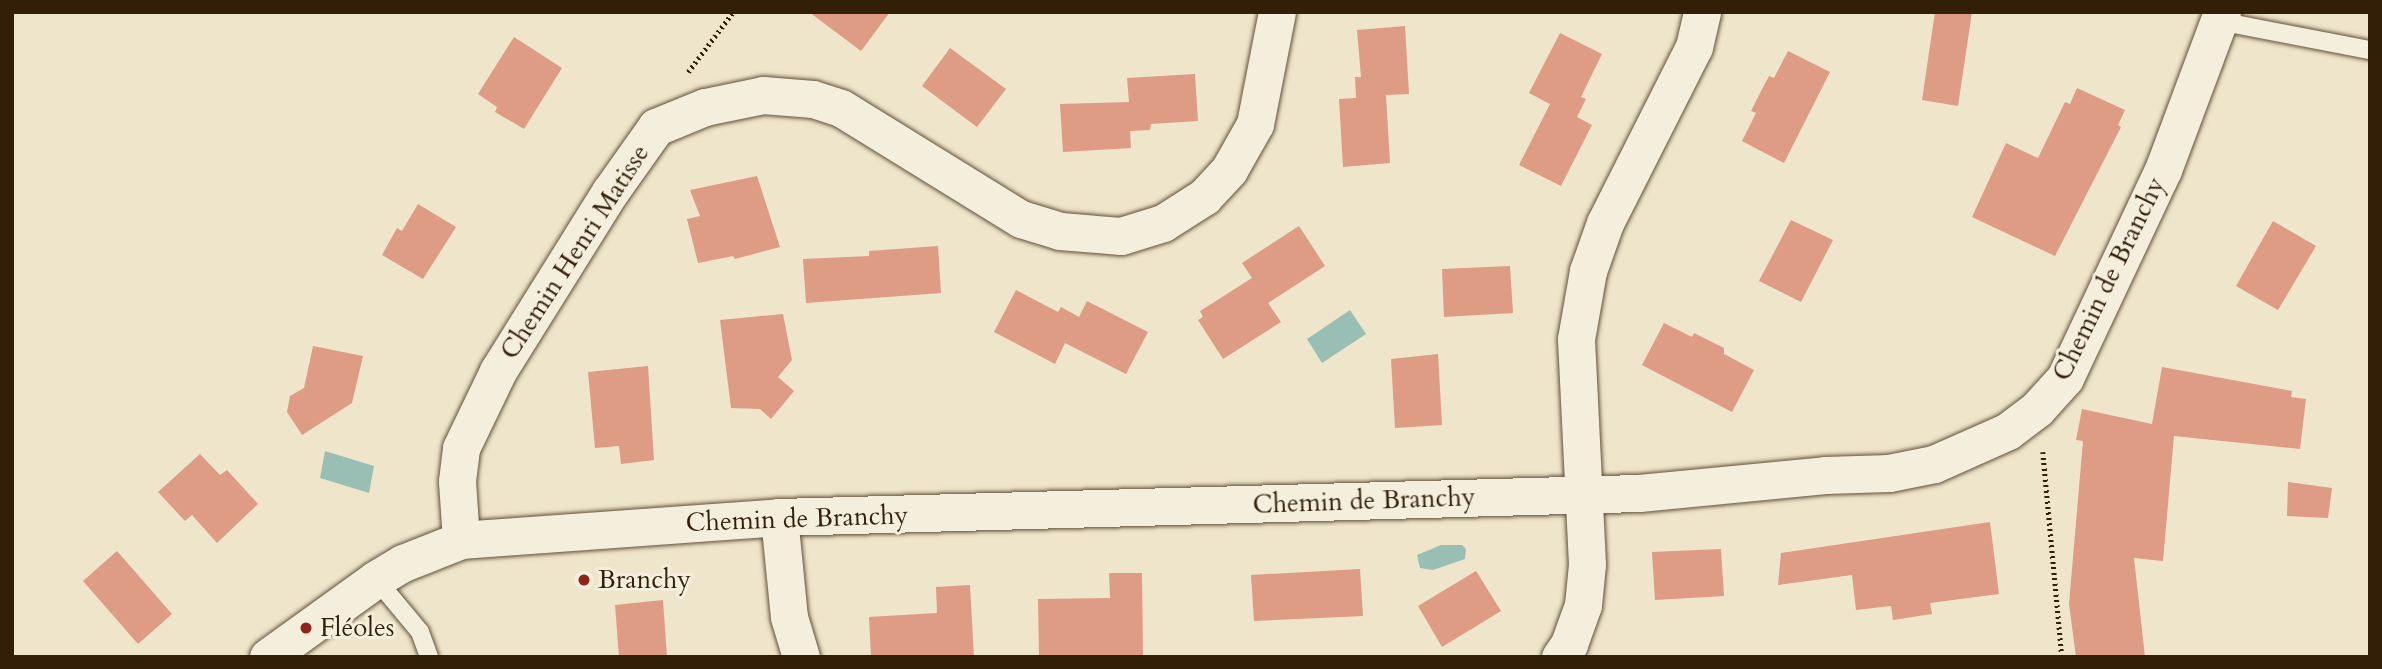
<!DOCTYPE html>
<meta charset="utf-8">
<style>
body{margin:0}
#map{position:relative;width:2382px;height:669px;overflow:hidden;background:#eee5cb;font-family:Cardo,serif}
div>[style]{position:absolute}
.water>*{inset:0;background:#99bfb5}
.building>*{inset:0;background:#dd9c83}
.path>*{height:4.5px;margin-top:-2.25px;transform-origin:0;background:repeating-linear-gradient(90deg,#331e07 0 2px,transparent 0 5.5px)}
.roads{filter:drop-shadow(0 0 2px #625038) drop-shadow(0 0 2px #625038)}
.service>*{height:18px;margin:-9px;padding:0 9px;transform-origin:9px;border-radius:9px;background:#f4eedd}
.minor>*{height:37px;margin:-18.5px;padding:0 18.5px;transform-origin:18.5px;border-radius:18.5px;background:#f4eedd}
.dots>*{width:19px;height:19px;translate:-50% -50%;box-sizing:border-box;border:4px solid #f4eedd;border-radius:50%}
span{translate:-50% -50%;white-space:nowrap;text-align:center;line-height:1.15;-webkit-text-stroke:6px #f4eedd;paint-order:stroke}
.street-label{font-size:26px;color:#331e07}
.poi-label{font-size:26px;color:#331e07}
.left{translate:0 -50%;text-align:left}
.frame{position:absolute;inset:0;border:14px solid #331e07;pointer-events:none}
</style>
<div id="map">
<div class="water">
<i style="clip-path:polygon(1350px 310px,1366px 334px,1322px 363px,1307px 339px)"></i>
<i style="clip-path:polygon(325px 451px,374px 466px,369px 493px,320px 478px)"></i>
<i style="clip-path:polygon(1441px 545px,1462px 545px,1466px 549px,1465px 559px,1433px 570px,1420px 568px,1417px 555px)"></i>
</div>
<div class="building">
<i style="clip-path:polygon(809px 12px,890px 12px,861px 51px)"></i>
<i style="clip-path:polygon(1935px 12px,1972px 12px,1958px 106px,1922px 100px)"></i>
<i style="clip-path:polygon(1405px 26px,1409px 94px,1386px 95px,1390px 163px,1343px 167px,1339px 99px,1356px 98px,1355px 77px,1361px 77px,1357px 30px)"></i>
<i style="clip-path:polygon(1560px 33px,1602px 54px,1581px 97px,1586px 99px,1577px 117px,1592px 125px,1561px 186px,1519px 165px,1550px 104px,1529px 93px)"></i>
<i style="clip-path:polygon(514px 37px,562px 68px,524px 129px,495px 112px,497px 107px,478px 94px)"></i>
<i style="clip-path:polygon(950px 48px,1006px 89px,977px 127px,922px 86px)"></i>
<i style="clip-path:polygon(1788px 51px,1830px 72px,1784px 163px,1742px 141px,1756px 113px,1751px 111px,1760px 93px,1769px 76px,1774px 78px)"></i>
<i style="clip-path:polygon(1195px 74px,1198px 121px,1151px 124px,1150px 130px,1130px 131px,1131px 148px,1063px 152px,1060px 104px,1129px 102px,1127px 78px)"></i>
<i style="clip-path:polygon(2077px 88px,2125px 110px,2118px 125px,2121px 127px,2055px 256px,1972px 217px,2006px 143px,2038px 158px,2065px 102px,2070px 104px)"></i>
<i style="clip-path:polygon(757px 176px,780px 247px,735px 259px,733px 256px,698px 263px,687px 219px,700px 216px,690px 190px)"></i>
<i style="clip-path:polygon(418px 204px,456px 227px,423px 279px,382px 255px,397px 228px,402px 231px)"></i>
<i style="clip-path:polygon(1791px 220px,1833px 240px,1801px 302px,1759px 281px)"></i>
<i style="clip-path:polygon(2273px 221px,2316px 246px,2278px 310px,2236px 286px)"></i>
<i style="clip-path:polygon(1299px 226px,1325px 266px,1268px 303px,1281px 322px,1223px 359px,1198px 320px,1203px 317px,1200px 311px,1252px 278px,1242px 263px)"></i>
<i style="clip-path:polygon(938px 246px,941px 293px,806px 303px,803px 259px,869px 256px,869px 251px)"></i>
<i style="clip-path:polygon(1510px 266px,1513px 313px,1444px 317px,1442px 269px)"></i>
<i style="clip-path:polygon(1016px 290px,1058px 312px,1061px 307px,1079px 317px,1087px 301px,1148px 332px,1126px 374px,1065px 343px,1055px 364px,994px 332px)"></i>
<i style="clip-path:polygon(783px 314px,792px 360px,778px 377px,794px 391px,771px 419px,760px 409px,731px 408px,720px 320px)"></i>
<i style="clip-path:polygon(1664px 323px,1692px 337px,1694px 333px,1724px 348px,1724px 354px,1754px 370px,1732px 412px,1642px 365px)"></i>
<i style="clip-path:polygon(313px 346px,363px 356px,352px 403px,302px 435px,287px 412px,290px 396px,304px 388px)"></i>
<i style="clip-path:polygon(1438px 354px,1442px 425px,1395px 428px,1391px 359px)"></i>
<i style="clip-path:polygon(648px 366px,654px 460px,621px 464px,619px 446px,595px 448px,588px 372px)"></i>
<i style="clip-path:polygon(2162px 367px,2292px 391px,2291px 397px,2306px 399px,2300px 449px,2174px 436px,2163px 561px,2134px 558px,2145px 657px,2076px 657px,2069px 604px,2083px 441px,2076px 440px,2082px 409px,2152px 424px)"></i>
<i style="clip-path:polygon(200px 454px,220px 475px,227px 470px,258px 504px,217px 543px,192px 515px,185px 521px,158px 492px)"></i>
<i style="clip-path:polygon(2288px 482px,2332px 488px,2328px 518px,2287px 516px)"></i>
<i style="clip-path:polygon(1990px 522px,1999px 594px,1930px 603px,1932px 614px,1893px 620px,1891px 606px,1856px 610px,1852px 575px,1778px 585px,1781px 553px)"></i>
<i style="clip-path:polygon(1721px 549px,1724px 596px,1655px 600px,1652px 552px)"></i>
<i style="clip-path:polygon(117px 551px,172px 614px,138px 644px,83px 581px)"></i>
<i style="clip-path:polygon(1360px 569px,1363px 616px,1254px 621px,1251px 575px)"></i>
<i style="clip-path:polygon(1476px 571px,1501px 611px,1442px 647px,1418px 606px)"></i>
<i style="clip-path:polygon(1109px 573px,1142px 573px,1143px 656px,1039px 657px,1038px 599px,1110px 598px)"></i>
<i style="clip-path:polygon(970px 585px,974px 657px,871px 657px,869px 617px,937px 613px,936px 587px)"></i>
<i style="clip-path:polygon(663px 600px,667px 657px,619px 657px,615px 605px)"></i>
</div>
<div class="path">
<i style="left:688px;top:72px;width:75px;rotate:-53.1deg"></i>
<i style="left:2043px;top:452px;width:206px;rotate:84.7deg"></i>
</div>
<div class="roads">
<div class="service">
<i style="left:2219px;top:21px;width:154px;rotate:10.9deg"></i>
<i style="left:376px;top:579px;width:69px;rotate:50.3deg"></i>
<i style="left:420px;top:632px;width:27px;rotate:70deg"></i>
</div>
<div class="minor">
<i style="left:779px;top:517px;width:100px;rotate:84.3deg"></i>
<i style="left:789px;top:617px;width:42px;rotate:73.3deg"></i>
<i style="left:461px;top:540px;width:59px;rotate:-93.9deg"></i>
<i style="left:457px;top:481px;width:33px;rotate:-83deg"></i>
<i style="left:461px;top:448px;width:85px;rotate:-64.3deg"></i>
<i style="left:498px;top:371px;width:211px;rotate:-58deg"></i>
<i style="left:610px;top:192px;width:80px;rotate:-54.7deg"></i>
<i style="left:656px;top:127px;width:53px;rotate:-22.2deg"></i>
<i style="left:705px;top:107px;width:59px;rotate:-11.7deg"></i>
<i style="left:763px;top:95px;width:50px;rotate:4.6deg"></i>
<i style="left:813px;top:99px;width:29px;rotate:18deg"></i>
<i style="left:841px;top:108px;width:211px;rotate:31.7deg"></i>
<i style="left:1021px;top:219px;width:41px;rotate:17.1deg"></i>
<i style="left:1060px;top:231px;width:61px;rotate:4.7deg"></i>
<i style="left:1121px;top:236px;width:44px;rotate:-17.2deg"></i>
<i style="left:1163px;top:223px;width:49px;rotate:-32.4deg"></i>
<i style="left:1204px;top:197px;width:37px;rotate:-47deg"></i>
<i style="left:1229px;top:170px;width:53px;rotate:-60.5deg"></i>
<i style="left:1255px;top:124px;width:114px;rotate:-78.9deg"></i>
<i style="left:268px;top:657px;width:133px;rotate:-35.8deg"></i>
<i style="left:376px;top:579px;width:31px;rotate:-31deg"></i>
<i style="left:403px;top:563px;width:62px;rotate:-21.6deg"></i>
<i style="left:461px;top:540px;width:319px;rotate:-4.1deg"></i>
<i style="left:779px;top:517px;width:860px;rotate:-1.6deg"></i>
<i style="left:1639px;top:493px;width:187px;rotate:-5.5deg"></i>
<i style="left:1825px;top:475px;width:64px;rotate:-1.8deg"></i>
<i style="left:1889px;top:473px;width:46px;rotate:-11.3deg"></i>
<i style="left:1934px;top:464px;width:81px;rotate:-24deg"></i>
<i style="left:2008px;top:431px;width:36px;rotate:-37deg"></i>
<i style="left:2037px;top:409px;width:42px;rotate:-47.9deg"></i>
<i style="left:2065px;top:378px;width:230px;rotate:-64.8deg"></i>
<i style="left:2163px;top:170px;width:169px;rotate:-69.5deg"></i>
<i style="left:1560px;top:657px;width:16px;rotate:-55deg"></i>
<i style="left:1569px;top:644px;width:41px;rotate:-70.3deg"></i>
<i style="left:1583px;top:605px;width:41px;rotate:-84.4deg"></i>
<i style="left:1587px;top:564px;width:225px;rotate:-92.8deg"></i>
<i style="left:1576px;top:339px;width:69px;rotate:-80deg"></i>
<i style="left:1588px;top:271px;width:51px;rotate:-70.5deg"></i>
<i style="left:1605px;top:223px;width:197px;rotate:-63.2deg"></i>
<i style="left:1694px;top:47px;width:36px;rotate:-77deg"></i>
</div>
</div>
<div class="dots">
<i style="left:584px;top:580px;background:#8f2418"></i>
<i style="left:306px;top:628px;background:#8f2418"></i>
</div>
<div class="street-label">
<span style="left:575px;top:252px;rotate:-57deg">Chemin Henri Matisse</span>
<span style="left:2109px;top:279px;rotate:-64deg">Chemin de Branchy</span>
<span style="left:1364px;top:501px;rotate:-2deg">Chemin de Branchy</span>
<span style="left:797px;top:519px;rotate:-2deg">Chemin de Branchy</span>
</div>
<div class="poi-label">
<span class="left" style="left:598px;top:580px">Branchy</span>
<span class="left" style="left:320px;top:628px">Fléoles</span>
</div>
<div class="frame"></div>
</div>
